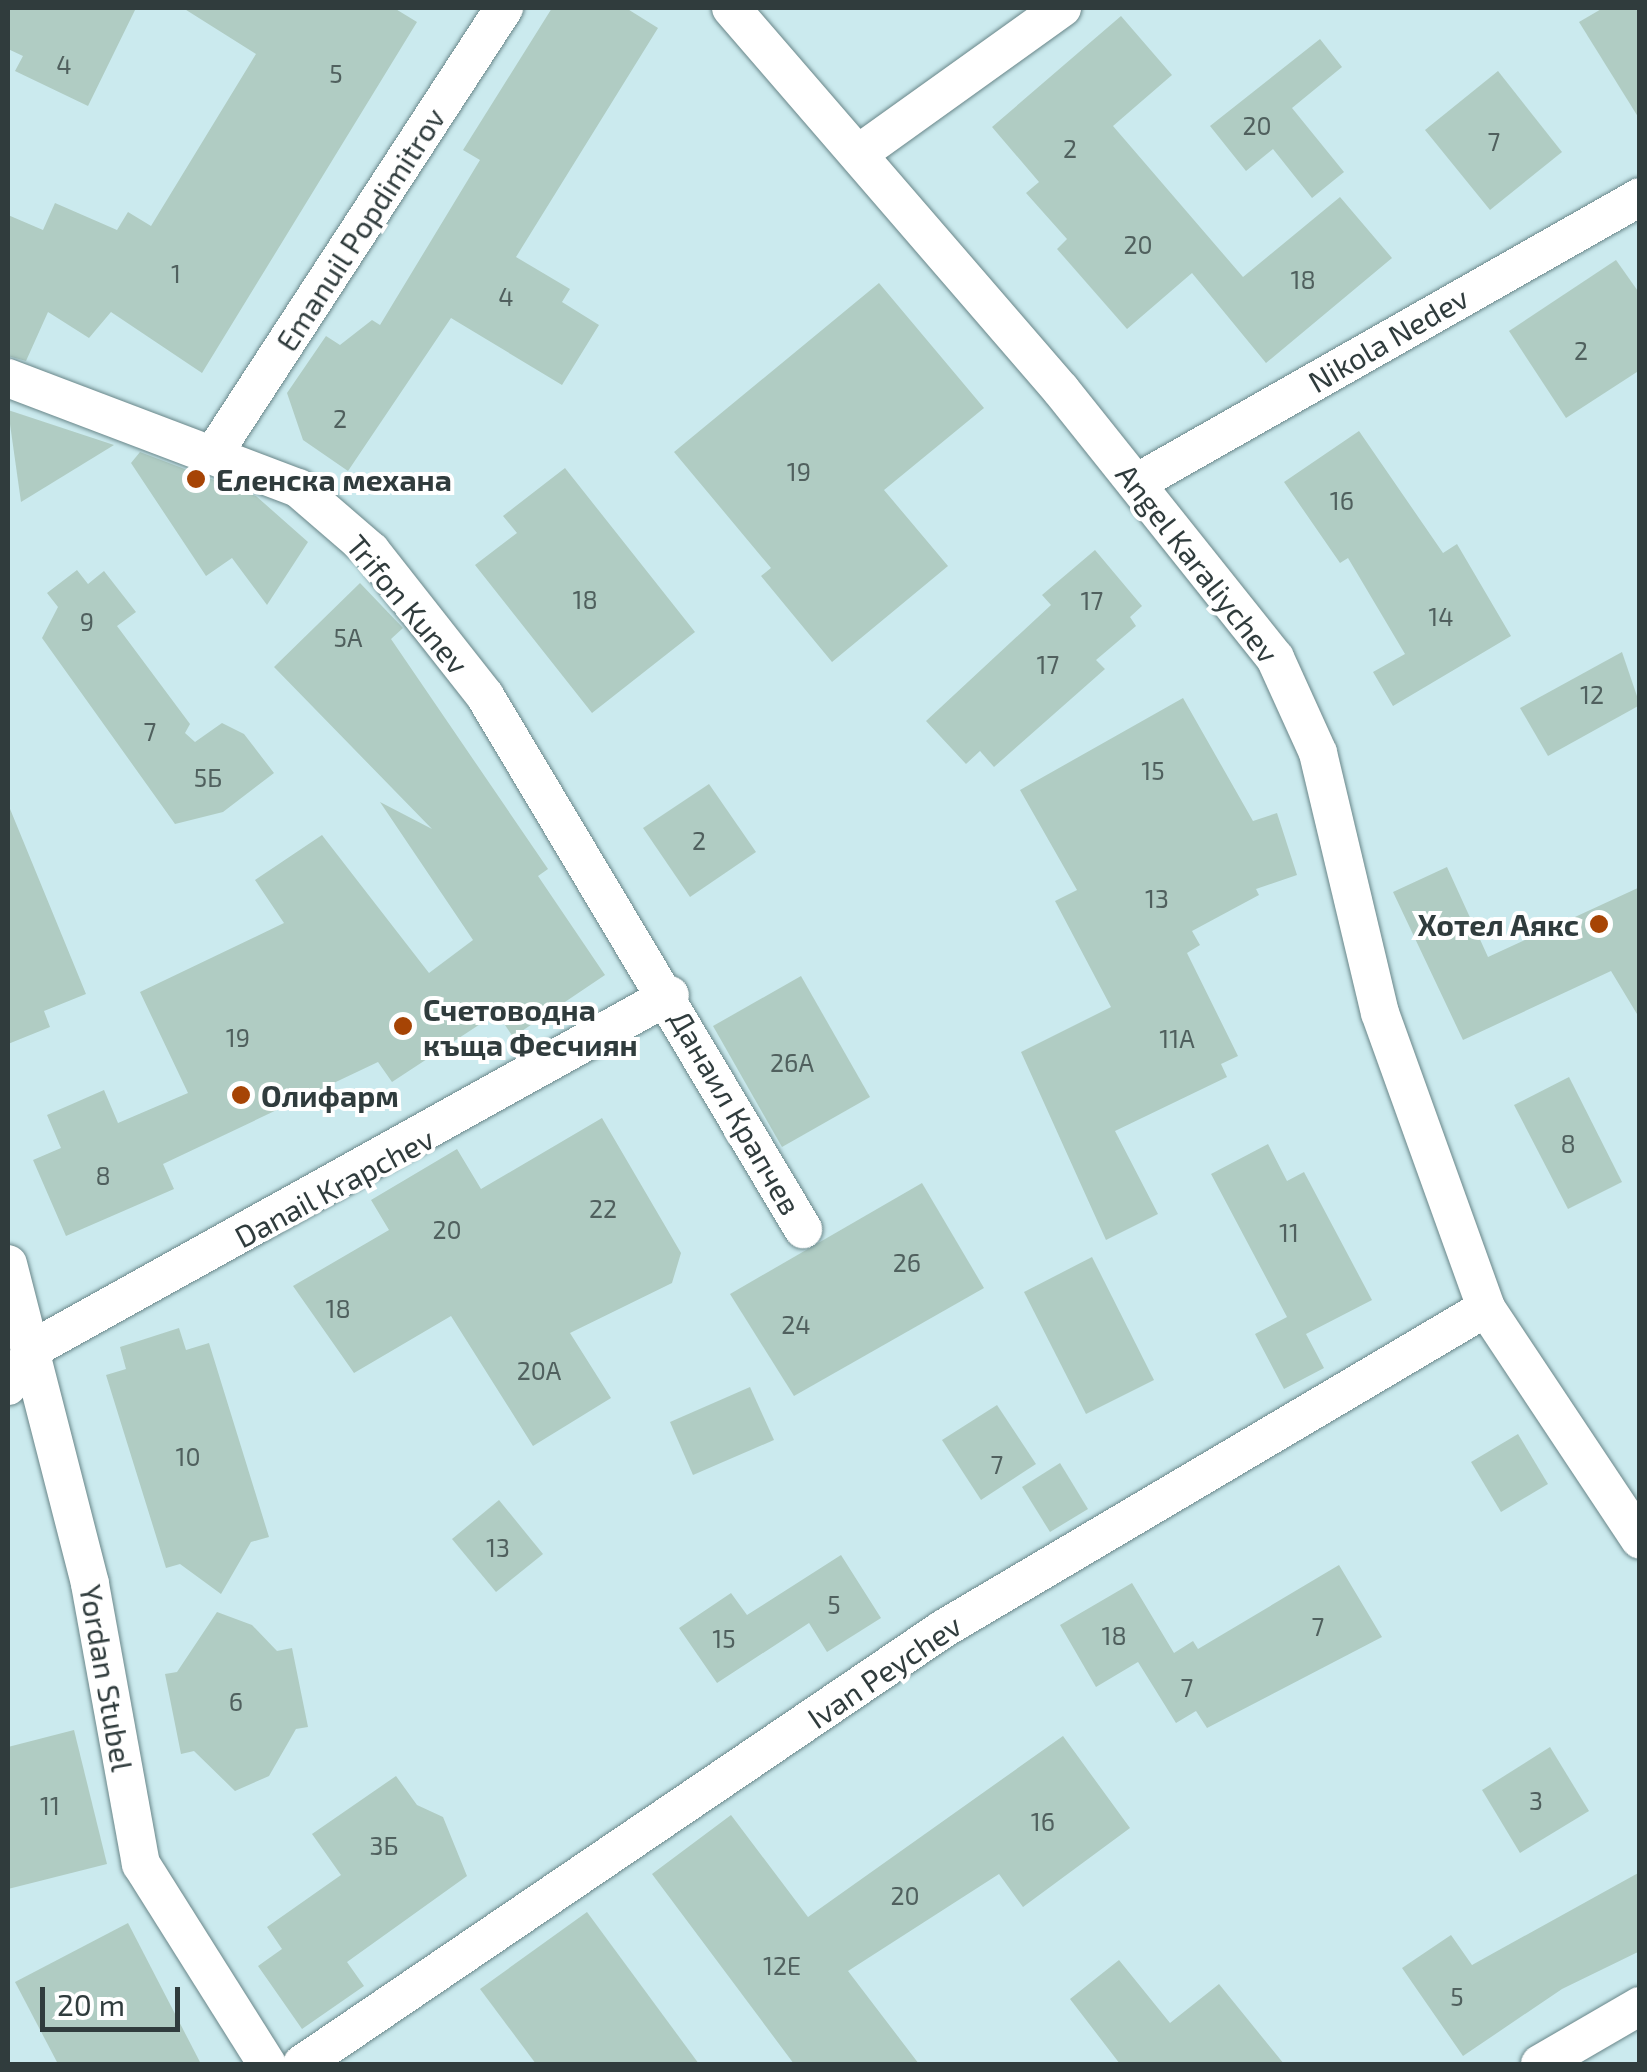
<!DOCTYPE html>
<meta charset="utf-8">
<style>
body{margin:0}
#map{position:relative;width:1647px;height:2072px;overflow:hidden;background:#cbeaee;font-family:"Exo 2",sans-serif}
div>[style]{position:absolute}
.building>*{inset:0;background:#b0ccc3}
.roads{filter:drop-shadow(0 0 2px #698689) drop-shadow(0 0 2px #698689)}
.street>*{height:38px;margin:-19px;padding:0 19px;transform-origin:19px;border-radius:19px;background:#fff}
.dots>*{width:28px;height:28px;translate:-50% -50%;box-sizing:border-box;border:5px solid #fff;border-radius:50%}
span{translate:-50% -50%;white-space:nowrap;text-align:center;line-height:1.15;-webkit-text-stroke:8px #fff;paint-order:stroke}
.number-label{font-size:25px;color:#50605e}
.number-label span{-webkit-text-stroke-width:0}
.street-label{font-size:30px;color:#303c3d}
.poi-label{font-size:30px;color:#303c3d;font-weight:700}
.left{translate:0 -50%;text-align:left}
.right{translate:-100% -50%;text-align:right}
.frame{position:absolute;inset:0;border:10px solid #303c3d;pointer-events:none}
.scale{position:absolute;left:40px;top:1987px;width:140px;height:45px;box-sizing:border-box;border:5px solid #303c3d;border-top:0;padding-left:12px;font-size:30px;line-height:35px;white-space:nowrap;color:#303c3d;-webkit-text-stroke:8px #fff;paint-order:stroke}
</style>
<div id="map">
<div class="building">
<i style="clip-path:polygon(8px 8px,136px 8px,88px 106px,15px 71px,23px 56px,8px 49px)"></i>
<i style="clip-path:polygon(183px 8px,394px 8px,417px 22px,202px 373px,111px 312px,89px 338px,48px 312px,26px 361px,8px 356px,8px 215px,43px 230px,55px 203px,117px 230px,128px 212px,151px 226px,256px 54px)"></i>
<i style="clip-path:polygon(552px 8px,626px 8px,658px 28px,516px 257px,570px 289px,562px 302px,599px 325px,562px 385px,451px 318px,348px 471px,303px 440px,287px 393px,326px 336px,340px 345px,372px 320px,380px 325px,480px 160px,463px 150px)"></i>
<i style="clip-path:polygon(1603px 8px,1640px 8px,1640px 120px,1579px 22px)"></i>
<i style="clip-path:polygon(1121px 16px,1172px 75px,1113px 126px,1243px 277px,1340px 197px,1392px 258px,1266px 363px,1192px 273px,1127px 329px,1057px 249px,1067px 239px,1026px 193px,1039px 182px,992px 127px)"></i>
<i style="clip-path:polygon(1320px 39px,1342px 67px,1292px 108px,1344px 172px,1312px 198px,1273px 149px,1246px 171px,1210px 126px)"></i>
<i style="clip-path:polygon(1498px 71px,1562px 152px,1490px 210px,1425px 130px)"></i>
<i style="clip-path:polygon(1616px 260px,1640px 294px,1640px 370px,1566px 418px,1509px 331px)"></i>
<i style="clip-path:polygon(879px 283px,984px 408px,884px 490px,948px 566px,832px 662px,761px 576px,771px 568px,674px 452px)"></i>
<i style="clip-path:polygon(8px 410px,114px 445px,21px 502px)"></i>
<i style="clip-path:polygon(1359px 431px,1443px 553px,1457px 544px,1511px 636px,1393px 706px,1373px 672px,1405px 654px,1348px 558px,1340px 563px,1284px 482px)"></i>
<i style="clip-path:polygon(140px 452px,256px 496px,308px 542px,267px 605px,232px 558px,206px 576px,131px 463px)"></i>
<i style="clip-path:polygon(565px 468px,695px 632px,592px 713px,475px 565px,517px 533px,503px 516px)"></i>
<i style="clip-path:polygon(1095px 550px,1142px 606px,1130px 617px,1136px 626px,1096px 660px,1105px 669px,994px 767px,980px 751px,966px 764px,926px 721px,1051px 605px,1042px 595px)"></i>
<i style="clip-path:polygon(77px 570px,88px 584px,104px 571px,136px 612px,117px 626px,190px 724px,185px 733px,195px 742px,222px 723px,244px 734px,274px 773px,223px 812px,175px 824px,42px 638px,58px 607px,47px 593px)"></i>
<i style="clip-path:polygon(360px 583px,403px 628px,391px 639px,548px 869px,538px 876px,605px 975px,513px 1037px,497px 1013px,392px 1082px,378px 1062px,163px 1164px,174px 1189px,66px 1236px,33px 1160px,61px 1148px,47px 1115px,104px 1090px,118px 1123px,188px 1093px,140px 992px,284px 923px,255px 880px,322px 835px,429px 973px,473px 940px,380px 802px,432px 829px,274px 667px)"></i>
<i style="clip-path:polygon(1622px 652px,1640px 705px,1548px 756px,1520px 708px)"></i>
<i style="clip-path:polygon(1183px 698px,1253px 821px,1277px 813px,1297px 875px,1256px 889px,1259px 895px,1192px 931px,1200px 945px,1187px 953px,1238px 1056px,1221px 1064px,1227px 1077px,1115px 1131px,1158px 1214px,1106px 1240px,1021px 1052px,1111px 1007px,1055px 901px,1077px 890px,1020px 790px)"></i>
<i style="clip-path:polygon(709px 784px,756px 852px,690px 897px,643px 828px)"></i>
<i style="clip-path:polygon(8px 804px,86px 994px,44px 1011px,50px 1027px,8px 1044px)"></i>
<i style="clip-path:polygon(1447px 867px,1488px 957px,1640px 887px,1640px 1019px,1611px 971px,1463px 1040px,1393px 892px)"></i>
<i style="clip-path:polygon(801px 976px,870px 1097px,782px 1147px,713px 1026px)"></i>
<i style="clip-path:polygon(1569px 1077px,1622px 1182px,1568px 1209px,1514px 1105px)"></i>
<i style="clip-path:polygon(602px 1118px,681px 1253px,672px 1283px,570px 1333px,611px 1398px,533px 1446px,451px 1316px,354px 1373px,293px 1286px,389px 1230px,371px 1200px,457px 1149px,481px 1189px)"></i>
<i style="clip-path:polygon(1268px 1144px,1287px 1181px,1304px 1172px,1372px 1300px,1306px 1334px,1324px 1368px,1284px 1389px,1255px 1334px,1287px 1317px,1211px 1174px)"></i>
<i style="clip-path:polygon(922px 1183px,984px 1288px,794px 1396px,730px 1294px)"></i>
<i style="clip-path:polygon(1092px 1257px,1154px 1380px,1086px 1414px,1024px 1292px)"></i>
<i style="clip-path:polygon(179px 1328px,186px 1350px,209px 1343px,269px 1537px,251px 1542px,221px 1594px,180px 1564px,166px 1568px,106px 1375px,126px 1369px,120px 1347px)"></i>
<i style="clip-path:polygon(750px 1387px,774px 1440px,693px 1475px,670px 1422px)"></i>
<i style="clip-path:polygon(997px 1405px,1036px 1464px,981px 1500px,942px 1440px)"></i>
<i style="clip-path:polygon(1518px 1434px,1548px 1484px,1501px 1512px,1471px 1462px)"></i>
<i style="clip-path:polygon(1060px 1463px,1088px 1509px,1050px 1532px,1022px 1487px)"></i>
<i style="clip-path:polygon(499px 1500px,543px 1554px,496px 1592px,452px 1539px)"></i>
<i style="clip-path:polygon(841px 1555px,881px 1618px,827px 1652px,809px 1623px,717px 1683px,679px 1628px,731px 1593px,747px 1615px)"></i>
<i style="clip-path:polygon(1339px 1565px,1382px 1637px,1207px 1728px,1196px 1711px,1176px 1723px,1138px 1662px,1096px 1687px,1060px 1625px,1132px 1583px,1174px 1653px,1193px 1641px,1198px 1649px)"></i>
<i style="clip-path:polygon(217px 1612px,252px 1625px,277px 1651px,292px 1648px,308px 1727px,296px 1729px,269px 1776px,235px 1791px,194px 1751px,181px 1754px,165px 1674px,177px 1672px)"></i>
<i style="clip-path:polygon(74px 1730px,107px 1864px,8px 1889px,8px 1747px)"></i>
<i style="clip-path:polygon(1063px 1736px,1130px 1828px,1023px 1907px,999px 1874px,848px 1971px,919px 2064px,794px 2064px,652px 1874px,731px 1815px,808px 1917px)"></i>
<i style="clip-path:polygon(1550px 1747px,1589px 1811px,1520px 1853px,1482px 1790px)"></i>
<i style="clip-path:polygon(396px 1776px,417px 1805px,443px 1817px,467px 1876px,347px 1962px,364px 1986px,302px 2029px,258px 1966px,282px 1949px,267px 1927px,341px 1875px,312px 1834px)"></i>
<i style="clip-path:polygon(1640px 1872px,1640px 1951px,1562px 1989px,1463px 2056px,1402px 1968px,1451px 1935px,1472px 1965px)"></i>
<i style="clip-path:polygon(587px 1912px,699px 2064px,536px 2064px,480px 1989px)"></i>
<i style="clip-path:polygon(128px 1923px,201px 2064px,58px 2064px,15px 1982px)"></i>
<i style="clip-path:polygon(1119px 1960px,1170px 2023px,1219px 1984px,1284px 2064px,1120px 2064px,1070px 1999px)"></i>
</div>
<div class="roads">
<div class="street">
<i style="left:731px;top:8px;width:505px;rotate:49.18deg"></i>
<i style="left:1061px;top:390px;width:343px;rotate:51.4deg"></i>
<i style="left:1275px;top:658px;width:104px;rotate:65.6deg"></i>
<i style="left:1318px;top:753px;width:267px;rotate:76.6deg"></i>
<i style="left:1380px;top:1013px;width:313px;rotate:70.2deg"></i>
<i style="left:1486px;top:1308px;width:278px;rotate:56.4deg"></i>
<i style="left:858px;top:154px;width:251px;rotate:-35.6deg"></i>
<i style="left:8px;top:378px;width:310px;rotate:20.8deg"></i>
<i style="left:298px;top:488px;width:96px;rotate:40.8deg"></i>
<i style="left:371px;top:551px;width:184px;rotate:51.8deg"></i>
<i style="left:485px;top:696px;width:621px;rotate:59.18deg"></i>
<i style="left:216px;top:450px;width:528px;rotate:-56.91deg"></i>
<i style="left:1138px;top:482px;width:577px;rotate:-29.58deg"></i>
<i style="left:8px;top:1264px;width:330px;rotate:75.6deg"></i>
<i style="left:90px;top:1584px;width:285px;rotate:79.7deg"></i>
<i style="left:141px;top:1864px;width:236px;rotate:57.8deg"></i>
<i style="left:8px;top:1386px;width:48px;rotate:-54.3deg"></i>
<i style="left:36px;top:1347px;width:725px;rotate:-29.04deg"></i>
<i style="left:302px;top:2064px;width:775px;rotate:-34.16deg"></i>
<i style="left:943px;top:1629px;width:631px;rotate:-30.59deg"></i>
<i style="left:1540px;top:2064px;width:116px;rotate:-30.1deg"></i>
</div>
</div>
<div class="dots">
<i style="left:196px;top:479px;background:#a64405"></i>
<i style="left:1599px;top:924px;background:#a64405"></i>
<i style="left:403px;top:1026px;background:#a64405"></i>
<i style="left:241px;top:1095px;background:#a64405"></i>
</div>
<div class="number-label">
<span style="left:64px;top:64px">4</span>
<span style="left:336px;top:73px">5</span>
<span style="left:1257px;top:125px">20</span>
<span style="left:1494px;top:141px">7</span>
<span style="left:1070px;top:148px">2</span>
<span style="left:1138px;top:244px">20</span>
<span style="left:176px;top:273px">1</span>
<span style="left:1303px;top:279px">18</span>
<span style="left:506px;top:296px">4</span>
<span style="left:1581px;top:350px">2</span>
<span style="left:340px;top:418px">2</span>
<span style="left:799px;top:471px">19</span>
<span style="left:1342px;top:500px">16</span>
<span style="left:585px;top:599px">18</span>
<span style="left:1092px;top:600px">17</span>
<span style="left:1441px;top:616px">14</span>
<span style="left:87px;top:621px">9</span>
<span style="left:348px;top:637px">5А</span>
<span style="left:1048px;top:664px">17</span>
<span style="left:1592px;top:694px">12</span>
<span style="left:150px;top:731px">7</span>
<span style="left:1153px;top:770px">15</span>
<span style="left:208px;top:777px">5Б</span>
<span style="left:699px;top:840px">2</span>
<span style="left:1157px;top:898px">13</span>
<span style="left:238px;top:1037px">19</span>
<span style="left:1177px;top:1038px">11А</span>
<span style="left:792px;top:1062px">26A</span>
<span style="left:1568px;top:1143px">8</span>
<span style="left:103px;top:1175px">8</span>
<span style="left:603px;top:1208px">22</span>
<span style="left:447px;top:1229px">20</span>
<span style="left:1289px;top:1232px">11</span>
<span style="left:907px;top:1262px">26</span>
<span style="left:338px;top:1308px">18</span>
<span style="left:796px;top:1324px">24</span>
<span style="left:539px;top:1370px">20А</span>
<span style="left:188px;top:1456px">10</span>
<span style="left:997px;top:1464px">7</span>
<span style="left:498px;top:1547px">13</span>
<span style="left:834px;top:1604px">5</span>
<span style="left:1318px;top:1626px">7</span>
<span style="left:1114px;top:1635px">18</span>
<span style="left:724px;top:1638px">15</span>
<span style="left:1187px;top:1687px">7</span>
<span style="left:236px;top:1701px">6</span>
<span style="left:1536px;top:1800px">3</span>
<span style="left:50px;top:1805px">11</span>
<span style="left:1043px;top:1821px">16</span>
<span style="left:384px;top:1845px">3Б</span>
<span style="left:905px;top:1895px">20</span>
<span style="left:782px;top:1965px">12Е</span>
<span style="left:1457px;top:1996px">5</span>
</div>
<div class="street-label">
<span style="left:360px;top:229px;rotate:-57deg">Emanuil Popdimitrov</span>
<span style="left:1388px;top:339px;rotate:-30deg">Nikola Nedev</span>
<span style="left:1198px;top:563px;rotate:52deg">Angel Karaliychev</span>
<span style="left:408px;top:604px;rotate:50deg">Trifon Kunev</span>
<span style="left:736px;top:1112px;rotate:60deg">Данаил Крапчев</span>
<span style="left:334px;top:1187px;rotate:-28deg">Danail Krapchev</span>
<span style="left:884px;top:1671px;rotate:-34deg">Ivan Peychev</span>
<span style="left:107px;top:1678px;rotate:80deg">Yordan Stubel</span>
</div>
<div class="poi-label">
<span class="left" style="left:216px;top:479px">Еленска механа</span>
<span class="right" style="left:1579px;top:924px">Хотел Аякс</span>
<span class="left" style="left:423px;top:1026px">Счетоводна<br>къща Фесчиян</span>
<span class="left" style="left:261px;top:1095px">Олифарм</span>
</div>
<div class="frame"></div>
<div class="scale">20 m</div>
</div>
